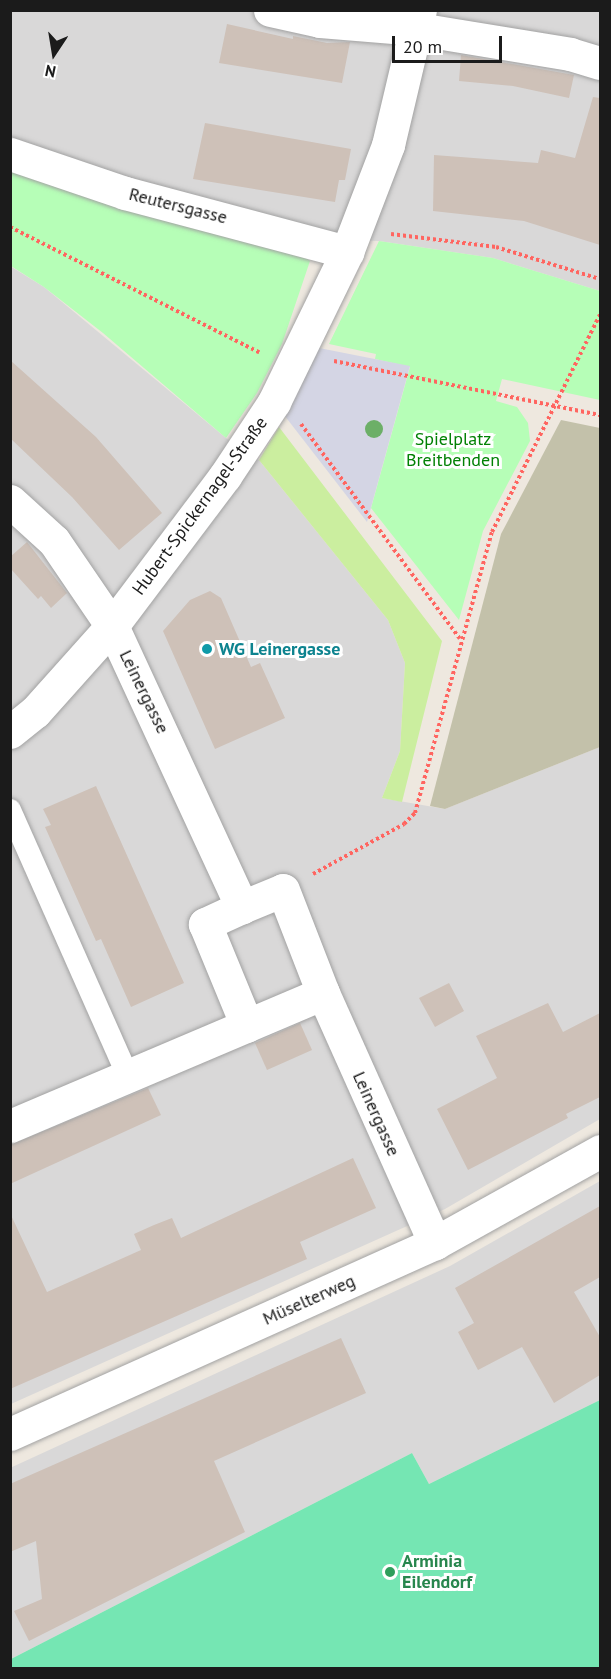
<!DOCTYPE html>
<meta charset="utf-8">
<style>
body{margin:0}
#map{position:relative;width:611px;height:1679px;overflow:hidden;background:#eee8df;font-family:"PT Sans",sans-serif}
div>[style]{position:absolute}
.residential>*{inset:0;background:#d9d8d8}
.construction>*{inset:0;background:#c3c1aa}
.grass>*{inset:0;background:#cbee9f}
.park>*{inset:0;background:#b6feb7}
.pitch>*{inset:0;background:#75e6b3}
.plaza>*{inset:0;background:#d4d5e4}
.building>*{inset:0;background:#cec1b8}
.path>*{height:4px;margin-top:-2px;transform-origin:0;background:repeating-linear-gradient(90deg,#ff6560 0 3px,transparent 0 6px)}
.roads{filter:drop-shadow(0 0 2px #a2a2a2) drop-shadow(0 0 2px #a2a2a2)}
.lane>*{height:22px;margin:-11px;padding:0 11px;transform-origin:11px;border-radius:11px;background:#fff}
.street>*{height:33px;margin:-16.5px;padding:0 16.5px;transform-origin:16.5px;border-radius:16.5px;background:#fff}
.trees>*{width:18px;height:18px;margin:-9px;border-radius:50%;background:#6caf67}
.dots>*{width:16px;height:16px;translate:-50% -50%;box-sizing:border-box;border:3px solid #fff;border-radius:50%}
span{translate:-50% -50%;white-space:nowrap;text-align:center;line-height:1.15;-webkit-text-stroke:6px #fff;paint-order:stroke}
.street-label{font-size:18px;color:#1b1b1b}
.park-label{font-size:18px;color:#018104}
.culture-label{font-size:18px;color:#0d838f;font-weight:700}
.left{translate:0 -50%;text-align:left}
.leisure-label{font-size:18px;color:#27864d;font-weight:700}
.frame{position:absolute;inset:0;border:12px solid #1b1b1b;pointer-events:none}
.north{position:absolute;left:24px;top:24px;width:60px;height:60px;-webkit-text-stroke:4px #fff;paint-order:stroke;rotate:192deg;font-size:16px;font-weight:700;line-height:24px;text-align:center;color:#1b1b1b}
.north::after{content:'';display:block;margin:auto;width:21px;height:27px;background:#1b1b1b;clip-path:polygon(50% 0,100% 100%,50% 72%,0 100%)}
.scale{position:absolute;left:392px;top:36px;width:110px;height:27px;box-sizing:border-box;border:3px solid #1b1b1b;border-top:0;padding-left:8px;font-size:18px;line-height:21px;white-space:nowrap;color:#1b1b1b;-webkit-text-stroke:4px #fff;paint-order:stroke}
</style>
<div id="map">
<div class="residential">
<i style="clip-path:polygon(11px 11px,600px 11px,600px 291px,493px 258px,379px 241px,252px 237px,11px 167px)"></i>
<i style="clip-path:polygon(10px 266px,44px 287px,226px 438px,259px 460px,388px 620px,405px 663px,400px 751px,382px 798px,445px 809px,600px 747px,600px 1119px,445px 1209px,11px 1404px)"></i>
<i style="clip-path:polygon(600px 1181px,600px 1400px,429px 1484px,412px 1453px,11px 1659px,10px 1468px,450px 1266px)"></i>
</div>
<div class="construction">
<i style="clip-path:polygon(561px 420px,600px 428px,600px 747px,445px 809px,430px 806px,501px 534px)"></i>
</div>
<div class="grass">
<i style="clip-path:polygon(279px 427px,442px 641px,402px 802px,382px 798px,400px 751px,405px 663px,388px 620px,259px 460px)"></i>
</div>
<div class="park">
<i style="clip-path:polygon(10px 167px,297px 251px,310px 261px,282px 344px,257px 393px,226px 438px,103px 333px,44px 287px,11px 266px)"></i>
<i style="clip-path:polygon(379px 241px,493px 258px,600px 291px,600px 400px,502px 379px,496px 401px,517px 407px,528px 423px,530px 441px,483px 531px,459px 620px,371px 508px,410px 367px,375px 359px,376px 354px,329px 344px)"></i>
</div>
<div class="pitch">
<i style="clip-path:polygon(600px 1400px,600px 1668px,11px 1668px,11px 1659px,412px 1453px,429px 1484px)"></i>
</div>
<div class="plaza">
<i style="clip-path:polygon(304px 345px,410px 366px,367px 522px,274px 402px)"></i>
</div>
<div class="building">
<i style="clip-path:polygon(227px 24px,293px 39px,293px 36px,327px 43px,350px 42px,342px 83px,219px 63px)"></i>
<i style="clip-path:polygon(461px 55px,574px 75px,569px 98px,513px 86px,459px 81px)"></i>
<i style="clip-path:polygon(593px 97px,600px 98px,600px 245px,524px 221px,433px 211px,434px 155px,538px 163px,541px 150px,575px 158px)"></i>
<i style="clip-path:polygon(205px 123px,351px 149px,345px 180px,339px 180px,335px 202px,193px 179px)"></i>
<i style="clip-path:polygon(10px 360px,96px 437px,162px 513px,119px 550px,72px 497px,10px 438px)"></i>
<i style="clip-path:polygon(27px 542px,67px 593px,51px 608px,41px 596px,38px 599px,10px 568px,10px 557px)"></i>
<i style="clip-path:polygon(210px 591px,221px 598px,251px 667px,260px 663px,285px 718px,215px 749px,163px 631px,190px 600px)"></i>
<i style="clip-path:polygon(96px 786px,184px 983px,131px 1007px,101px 939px,96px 941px,45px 827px,51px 825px,43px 809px)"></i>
<i style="clip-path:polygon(449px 983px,464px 1011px,435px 1027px,419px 998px)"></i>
<i style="clip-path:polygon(548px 1003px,563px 1032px,600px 1013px,600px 1097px,566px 1114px,568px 1118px,468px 1170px,437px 1109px,497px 1078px,476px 1036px)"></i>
<i style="clip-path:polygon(300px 1023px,312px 1050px,267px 1070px,255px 1043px)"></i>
<i style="clip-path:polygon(148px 1088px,161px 1115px,10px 1184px,10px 1145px)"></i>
<i style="clip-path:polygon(353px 1158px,376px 1208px,300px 1242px,307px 1259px,10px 1389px,10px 1213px,47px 1292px,141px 1250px,134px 1234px,154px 1225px,172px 1218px,181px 1238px)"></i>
<i style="clip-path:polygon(600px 1206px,600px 1277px,574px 1292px,600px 1337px,600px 1375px,554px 1403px,522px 1347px,478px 1370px,458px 1332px,474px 1323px,455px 1288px)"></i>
<i style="clip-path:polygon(341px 1338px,366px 1393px,214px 1461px,245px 1532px,29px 1641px,14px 1611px,42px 1599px,36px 1541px,10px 1552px,10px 1484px)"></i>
</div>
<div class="path">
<i style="left:10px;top:227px;width:279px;rotate:26.7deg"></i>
<i style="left:391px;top:234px;width:106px;rotate:7.1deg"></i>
<i style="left:496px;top:247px;width:109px;rotate:17.1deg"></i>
<i style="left:334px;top:361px;width:271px;rotate:11.5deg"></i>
<i style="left:301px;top:424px;width:267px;rotate:53.5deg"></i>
<i style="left:313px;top:874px;width:104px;rotate:-28.8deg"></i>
<i style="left:404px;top:824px;width:16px;rotate:-45deg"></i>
<i style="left:415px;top:813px;width:291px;rotate:-74.7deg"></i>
<i style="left:492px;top:532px;width:243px;rotate:-63.6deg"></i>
</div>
<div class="roads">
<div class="lane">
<i style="left:10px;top:810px;width:291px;rotate:66.1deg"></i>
</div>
<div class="street">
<i style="left:270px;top:10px;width:51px;rotate:12.4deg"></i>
<i style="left:320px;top:21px;width:98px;rotate:4.7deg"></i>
<i style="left:418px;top:29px;width:154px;rotate:9.3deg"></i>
<i style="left:570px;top:54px;width:31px;rotate:17deg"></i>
<i style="left:10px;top:154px;width:121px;rotate:18.7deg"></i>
<i style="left:125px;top:193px;width:230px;rotate:14.9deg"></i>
<i style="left:10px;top:501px;width:59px;rotate:42.3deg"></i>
<i style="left:54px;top:541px;width:103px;rotate:55.7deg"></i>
<i style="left:112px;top:626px;width:310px;rotate:65.2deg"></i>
<i style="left:242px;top:907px;width:44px;rotate:-22.5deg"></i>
<i style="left:283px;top:890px;width:110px;rotate:68.8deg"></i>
<i style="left:323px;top:993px;width:274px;rotate:65.9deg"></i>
<i style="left:10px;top:732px;width:32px;rotate:-39deg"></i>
<i style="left:35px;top:712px;width:115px;rotate:-48.2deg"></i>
<i style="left:112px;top:626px;width:188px;rotate:-53deg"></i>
<i style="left:225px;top:476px;width:89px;rotate:-56.5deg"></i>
<i style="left:274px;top:402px;width:167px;rotate:-64deg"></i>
<i style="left:347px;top:252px;width:115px;rotate:-69deg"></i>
<i style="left:388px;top:145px;width:139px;rotate:-76.7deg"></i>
<i style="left:242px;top:907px;width:41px;rotate:155.3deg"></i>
<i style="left:205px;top:924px;width:110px;rotate:67.6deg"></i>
<i style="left:10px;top:1126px;width:340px;rotate:-23deg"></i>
<i style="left:10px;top:1434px;width:466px;rotate:-24.2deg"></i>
<i style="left:435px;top:1243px;width:189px;rotate:-29.1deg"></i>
</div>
</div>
<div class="trees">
<i style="left:374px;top:429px"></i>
</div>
<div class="dots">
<i style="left:207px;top:649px;background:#0f9aa8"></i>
<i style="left:390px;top:1572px;background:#2e9e5b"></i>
</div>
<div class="street-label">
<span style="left:178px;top:206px;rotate:14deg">Reutersgasse</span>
<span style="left:200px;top:506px;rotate:-54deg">Hubert-Spickernagel-Straße</span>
<span style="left:144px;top:692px;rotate:64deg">Leinergasse</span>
<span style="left:376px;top:1114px;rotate:66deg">Leinergasse</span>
<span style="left:309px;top:1300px;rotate:-24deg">Müselterweg</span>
</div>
<div class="park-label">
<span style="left:453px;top:450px">Spielplatz<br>Breitbenden</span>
</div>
<div class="culture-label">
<span class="left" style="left:219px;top:649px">WG Leinergasse</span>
</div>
<div class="leisure-label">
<span class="left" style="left:402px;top:1572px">Arminia<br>Eilendorf</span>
</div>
<div class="frame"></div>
<div class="north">N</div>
<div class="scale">20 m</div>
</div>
